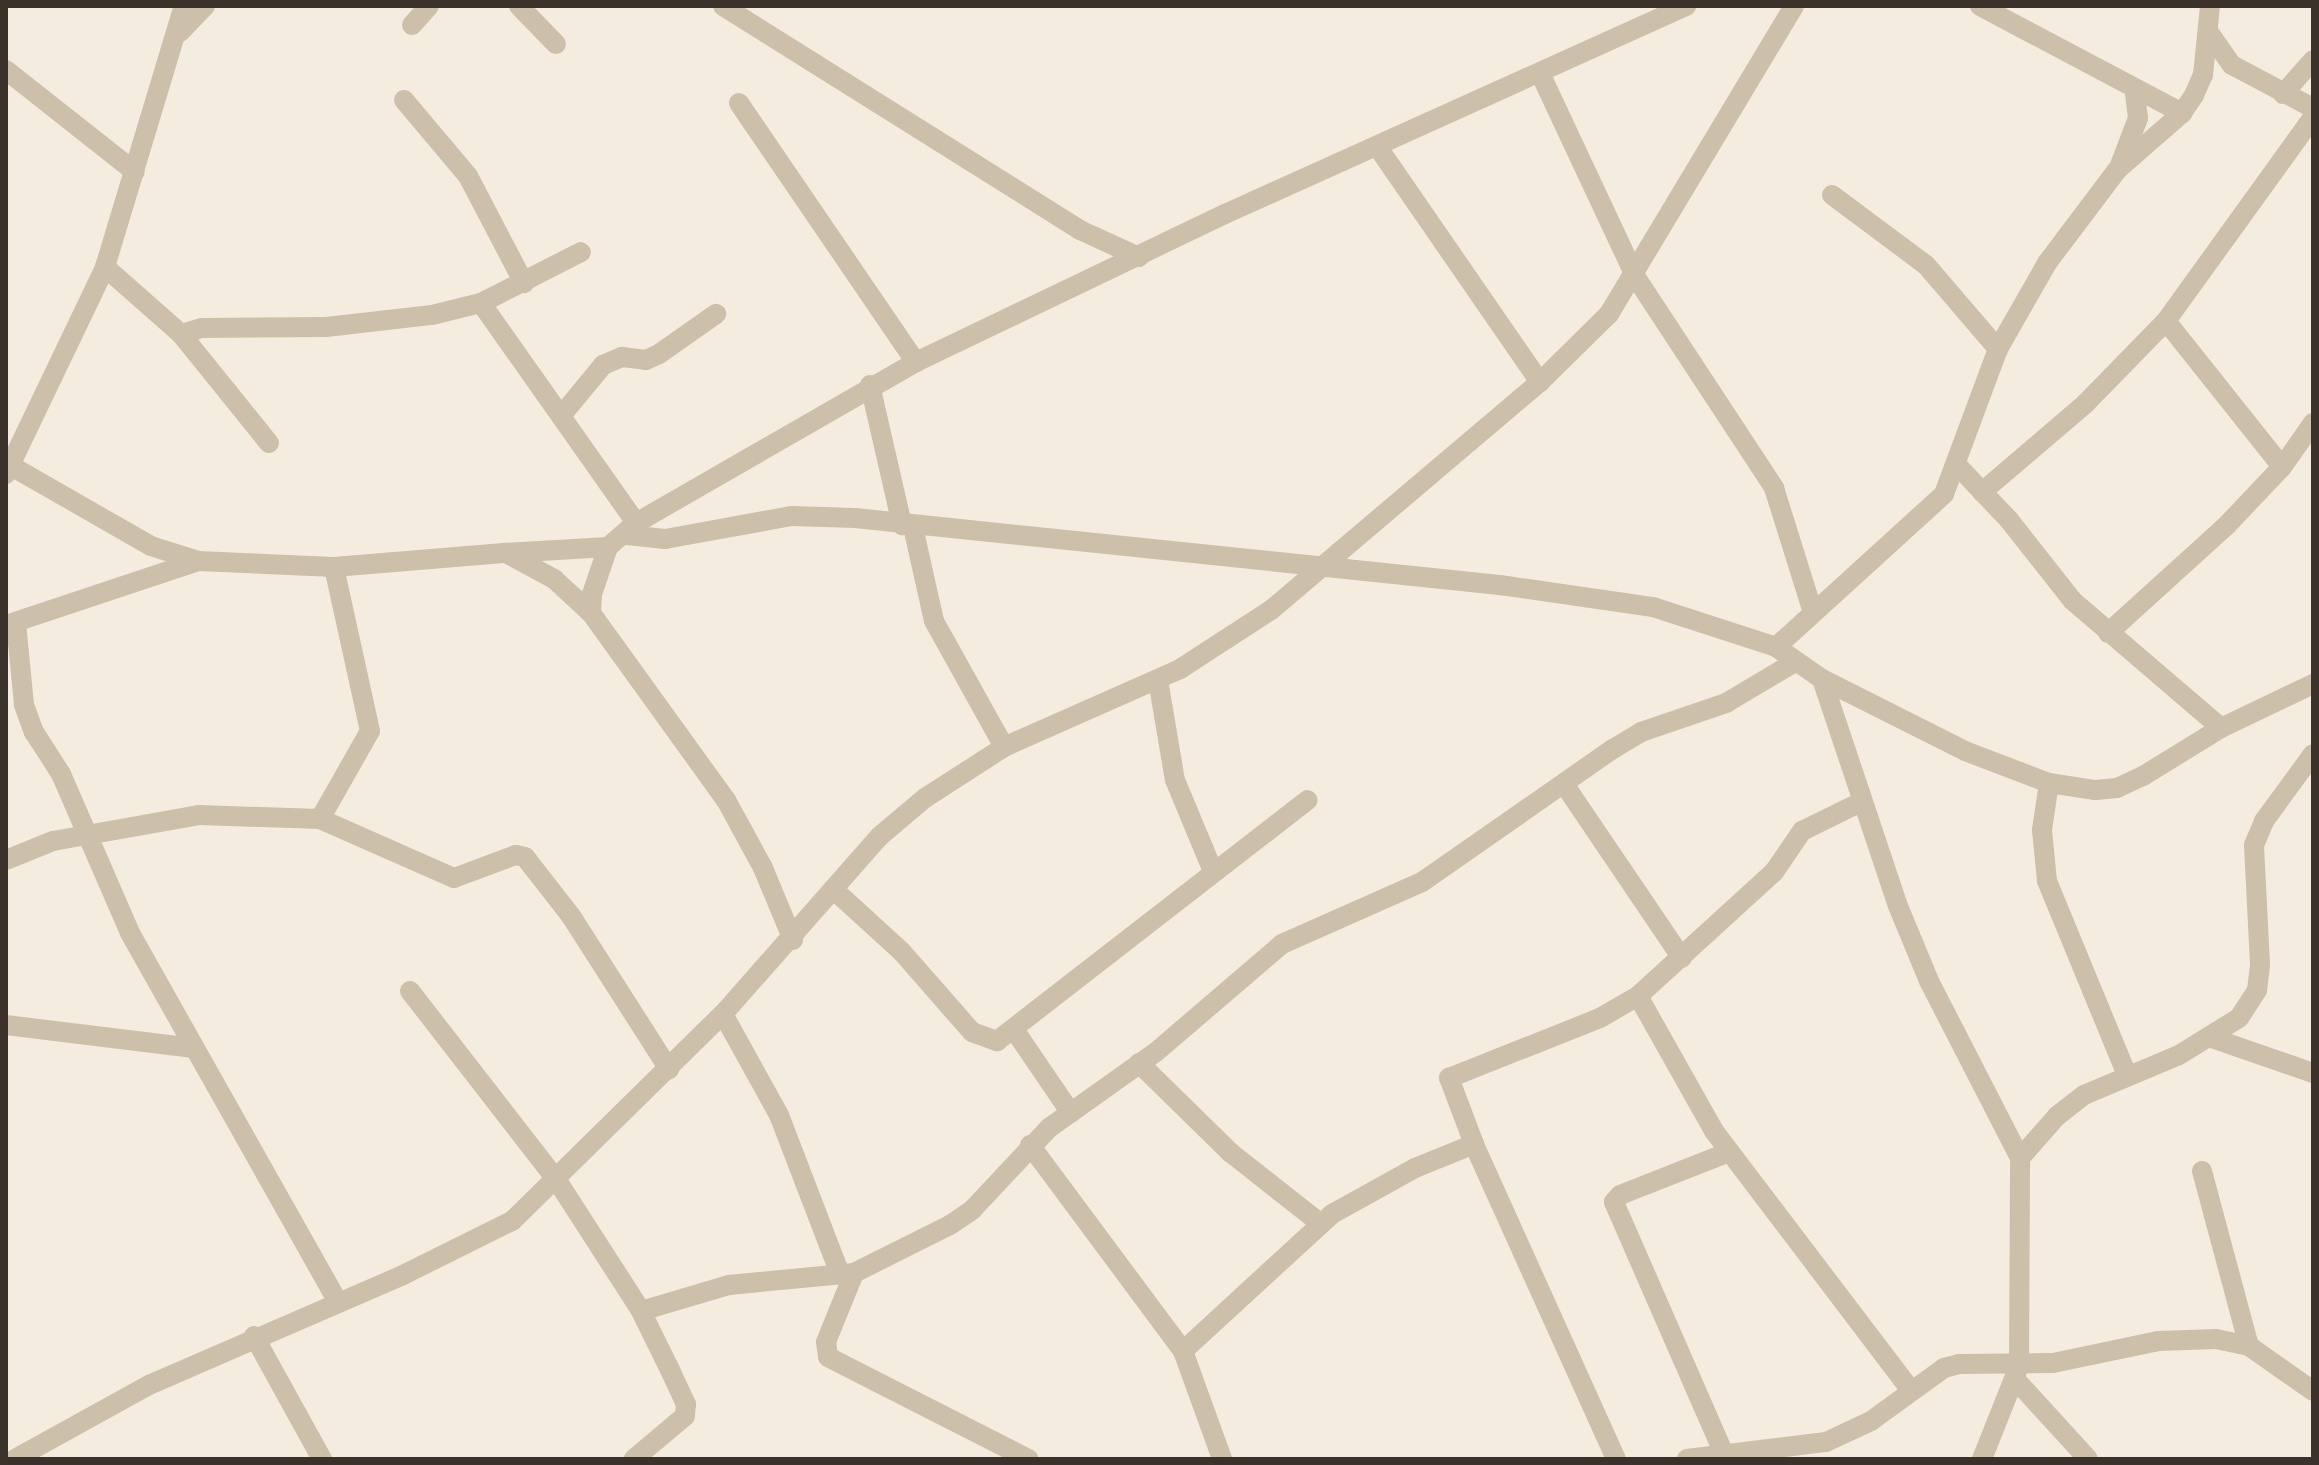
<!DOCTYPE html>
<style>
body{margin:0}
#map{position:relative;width:2319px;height:1465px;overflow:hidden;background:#f4eddf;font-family:Roboto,sans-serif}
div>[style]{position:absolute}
.minor>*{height:20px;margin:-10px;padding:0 10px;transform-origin:10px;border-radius:10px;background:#ccc0aa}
span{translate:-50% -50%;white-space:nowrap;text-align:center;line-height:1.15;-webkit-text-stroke:6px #fbf6ec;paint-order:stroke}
.frame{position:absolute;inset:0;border:8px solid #3a312a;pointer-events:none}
</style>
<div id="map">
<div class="minor">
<i style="left:519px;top:6px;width:53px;rotate:45.8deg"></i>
<i style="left:723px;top:6px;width:421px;rotate:32.1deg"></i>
<i style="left:1080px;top:230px;width:65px;rotate:24.6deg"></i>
<i style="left:1980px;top:6px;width:229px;rotate:27.9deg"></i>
<i style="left:412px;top:25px;width:25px;rotate:-48deg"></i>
<i style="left:180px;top:32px;width:36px;rotate:-46deg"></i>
<i style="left:2210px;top:34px;width:38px;rotate:55deg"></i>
<i style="left:2232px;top:65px;width:92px;rotate:28deg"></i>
<i style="left:6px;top:70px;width:164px;rotate:38.3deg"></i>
<i style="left:1540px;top:73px;width:224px;rotate:64.9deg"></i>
<i style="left:1635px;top:276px;width:254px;rotate:56.7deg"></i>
<i style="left:1774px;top:488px;width:127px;rotate:72.6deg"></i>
<i style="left:2283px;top:94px;width:45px;rotate:-48.6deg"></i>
<i style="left:404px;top:100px;width:99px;rotate:49.9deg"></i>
<i style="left:468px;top:176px;width:121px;rotate:62.4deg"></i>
<i style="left:739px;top:103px;width:314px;rotate:55.7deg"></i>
<i style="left:1377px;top:146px;width:287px;rotate:55.4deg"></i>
<i style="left:2120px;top:165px;width:50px;rotate:-69deg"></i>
<i style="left:2138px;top:118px;width:25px;rotate:-97deg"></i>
<i style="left:1832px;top:195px;width:117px;rotate:36.7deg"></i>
<i style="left:1926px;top:265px;width:111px;rotate:49.4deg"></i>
<i style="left:105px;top:267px;width:101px;rotate:41.4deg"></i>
<i style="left:181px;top:334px;width:140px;rotate:51.1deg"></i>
<i style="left:481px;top:303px;width:269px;rotate:54.8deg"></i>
<i style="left:2166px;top:321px;width:186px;rotate:51.5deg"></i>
<i style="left:181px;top:334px;width:22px;rotate:-16deg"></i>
<i style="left:202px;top:328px;width:124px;rotate:-0.5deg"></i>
<i style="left:326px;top:327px;width:107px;rotate:-6.5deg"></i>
<i style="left:432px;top:315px;width:50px;rotate:-13.8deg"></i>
<i style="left:481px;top:303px;width:112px;rotate:-27deg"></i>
<i style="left:870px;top:385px;width:144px;rotate:77.1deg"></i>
<i style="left:561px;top:416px;width:66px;rotate:-50.5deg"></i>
<i style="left:603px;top:365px;width:21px;rotate:-23deg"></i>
<i style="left:622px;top:357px;width:24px;rotate:7deg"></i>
<i style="left:646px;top:360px;width:14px;rotate:-25deg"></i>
<i style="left:659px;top:354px;width:70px;rotate:-35.1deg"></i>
<i style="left:6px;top:463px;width:167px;rotate:29.8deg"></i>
<i style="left:151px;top:546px;width:49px;rotate:17.7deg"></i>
<i style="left:198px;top:561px;width:136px;rotate:2.5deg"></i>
<i style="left:334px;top:567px;width:173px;rotate:-4.7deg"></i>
<i style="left:506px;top:553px;width:55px;rotate:28.4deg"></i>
<i style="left:554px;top:579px;width:50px;rotate:42.6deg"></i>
<i style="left:591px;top:613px;width:231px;rotate:54.2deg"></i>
<i style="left:726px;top:800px;width:77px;rotate:61.4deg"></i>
<i style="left:763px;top:868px;width:78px;rotate:67.4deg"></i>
<i style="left:1957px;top:465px;width:76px;rotate:46.6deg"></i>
<i style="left:2009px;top:520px;width:103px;rotate:51.7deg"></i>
<i style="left:2073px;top:601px;width:195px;rotate:40.6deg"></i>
<i style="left:6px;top:474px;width:229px;rotate:-64.4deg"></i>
<i style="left:105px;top:267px;width:273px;rotate:-73.2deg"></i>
<i style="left:1982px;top:492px;width:135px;rotate:-40.5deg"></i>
<i style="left:2085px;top:404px;width:116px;rotate:-45.7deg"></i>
<i style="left:2166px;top:321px;width:251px;rotate:-54.2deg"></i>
<i style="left:913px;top:527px;width:96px;rotate:77.4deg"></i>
<i style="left:934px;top:621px;width:144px;rotate:60.9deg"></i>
<i style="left:627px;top:535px;width:38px;rotate:6deg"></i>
<i style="left:665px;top:539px;width:129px;rotate:-10.3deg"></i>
<i style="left:792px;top:516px;width:63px;rotate:1.8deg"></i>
<i style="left:855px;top:518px;width:648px;rotate:5.93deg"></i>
<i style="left:1500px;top:585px;width:155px;rotate:8.2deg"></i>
<i style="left:1653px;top:607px;width:129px;rotate:18deg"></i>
<i style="left:1776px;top:647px;width:56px;rotate:34.8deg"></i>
<i style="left:1822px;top:679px;width:160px;rotate:26.7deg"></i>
<i style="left:1965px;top:751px;width:90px;rotate:20.9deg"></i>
<i style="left:2049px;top:783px;width:47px;rotate:8.7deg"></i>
<i style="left:2095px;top:790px;width:22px;rotate:-5deg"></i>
<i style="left:2117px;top:788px;width:29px;rotate:-25deg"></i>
<i style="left:2143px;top:776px;width:92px;rotate:-31.6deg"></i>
<i style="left:2221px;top:728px;width:102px;rotate:-25.6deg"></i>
<i style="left:506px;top:553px;width:102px;rotate:-3.4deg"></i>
<i style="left:608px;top:547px;width:37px;rotate:-41deg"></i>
<i style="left:636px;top:523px;width:323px;rotate:-29.9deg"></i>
<i style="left:916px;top:362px;width:343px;rotate:-25.6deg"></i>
<i style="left:1225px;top:214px;width:506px;rotate:-24.28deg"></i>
<i style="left:591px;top:613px;width:19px;rotate:-87deg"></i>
<i style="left:592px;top:594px;width:50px;rotate:-71.2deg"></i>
<i style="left:16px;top:623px;width:82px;rotate:84.4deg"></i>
<i style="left:24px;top:705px;width:29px;rotate:70deg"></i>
<i style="left:34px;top:732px;width:50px;rotate:57.3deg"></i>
<i style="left:61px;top:774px;width:173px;rotate:66.5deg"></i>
<i style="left:130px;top:933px;width:421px;rotate:60.6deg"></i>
<i style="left:6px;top:625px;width:202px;rotate:-18.4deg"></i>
<i style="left:2108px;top:633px;width:159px;rotate:-42.2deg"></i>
<i style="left:2226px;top:526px;width:81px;rotate:-46.5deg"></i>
<i style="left:2282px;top:467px;width:54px;rotate:-54.8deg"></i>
<i style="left:1776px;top:647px;width:227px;rotate:-42.3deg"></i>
<i style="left:1944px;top:494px;width:155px;rotate:-69.6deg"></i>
<i style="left:1998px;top:349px;width:99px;rotate:-60.3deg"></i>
<i style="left:2047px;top:263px;width:116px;rotate:-53deg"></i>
<i style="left:2117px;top:170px;width:86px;rotate:-41.2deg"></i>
<i style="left:2182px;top:113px;width:22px;rotate:-56deg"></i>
<i style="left:2194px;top:95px;width:22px;rotate:-66deg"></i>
<i style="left:2203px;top:75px;width:69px;rotate:-84.2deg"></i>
<i style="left:1822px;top:679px;width:239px;rotate:71.5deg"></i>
<i style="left:1898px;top:906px;width:81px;rotate:67.5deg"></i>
<i style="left:1929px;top:981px;width:199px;rotate:62.8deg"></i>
<i style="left:1158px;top:680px;width:101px;rotate:80.4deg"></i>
<i style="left:1175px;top:780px;width:96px;rotate:67.4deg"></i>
<i style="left:2049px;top:783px;width:48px;rotate:98.5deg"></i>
<i style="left:2042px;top:830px;width:51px;rotate:84.4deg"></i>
<i style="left:2047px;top:881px;width:208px;rotate:67.6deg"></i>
<i style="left:1564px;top:784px;width:210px;rotate:55.9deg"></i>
<i style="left:320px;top:819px;width:101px;rotate:-60.4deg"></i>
<i style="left:370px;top:731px;width:168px;rotate:-102.4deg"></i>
<i style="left:6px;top:860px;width:51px;rotate:-22deg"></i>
<i style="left:53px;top:841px;width:148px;rotate:-10.1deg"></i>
<i style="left:199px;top:815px;width:121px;rotate:1.9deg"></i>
<i style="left:320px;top:819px;width:146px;rotate:23.8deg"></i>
<i style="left:454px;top:878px;width:66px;rotate:-20.4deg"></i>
<i style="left:516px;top:855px;width:9px;rotate:13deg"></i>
<i style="left:525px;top:857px;width:75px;rotate:52.1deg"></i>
<i style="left:571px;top:916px;width:182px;rotate:57.4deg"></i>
<i style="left:833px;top:889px;width:93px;rotate:42.4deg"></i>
<i style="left:902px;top:952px;width:106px;rotate:48.8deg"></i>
<i style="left:972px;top:1032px;width:27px;rotate:20deg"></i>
<i style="left:997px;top:1041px;width:393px;rotate:-37.8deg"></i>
<i style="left:410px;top:991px;width:242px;rotate:52.2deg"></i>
<i style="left:558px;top:1182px;width:153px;rotate:57.2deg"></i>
<i style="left:641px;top:1311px;width:66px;rotate:63.8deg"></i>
<i style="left:670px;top:1370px;width:38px;rotate:65deg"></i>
<i style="left:686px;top:1404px;width:12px;rotate:95deg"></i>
<i style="left:685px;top:1416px;width:67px;rotate:139.9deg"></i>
<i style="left:1638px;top:996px;width:155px;rotate:60.6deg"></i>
<i style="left:1714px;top:1131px;width:326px;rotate:52.8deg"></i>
<i style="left:723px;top:1014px;width:115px;rotate:61deg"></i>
<i style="left:779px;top:1115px;width:170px;rotate:69deg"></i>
<i style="left:6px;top:1025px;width:187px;rotate:7deg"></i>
<i style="left:1015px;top:1031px;width:99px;rotate:55.7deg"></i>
<i style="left:2212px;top:1038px;width:107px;rotate:19.1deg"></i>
<i style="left:1139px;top:1063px;width:129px;rotate:44.4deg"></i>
<i style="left:1231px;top:1153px;width:113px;rotate:38.2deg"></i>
<i style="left:1030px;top:1145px;width:257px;rotate:53.4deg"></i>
<i style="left:1183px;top:1351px;width:115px;rotate:70.1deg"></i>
<i style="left:2202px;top:1171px;width:181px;rotate:75deg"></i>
<i style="left:854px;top:1273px;width:74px;rotate:112.1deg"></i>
<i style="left:826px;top:1342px;width:15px;rotate:82deg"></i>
<i style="left:828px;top:1357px;width:225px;rotate:27deg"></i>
<i style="left:641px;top:1311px;width:92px;rotate:-16.5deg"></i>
<i style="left:729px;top:1285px;width:126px;rotate:-5.5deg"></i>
<i style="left:854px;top:1273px;width:107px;rotate:-26.6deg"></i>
<i style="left:950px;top:1225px;width:27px;rotate:-34deg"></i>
<i style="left:972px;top:1210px;width:112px;rotate:-46.8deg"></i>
<i style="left:1049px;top:1128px;width:131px;rotate:-35.4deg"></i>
<i style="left:1156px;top:1052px;width:166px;rotate:-40.6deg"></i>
<i style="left:1282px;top:944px;width:153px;rotate:-23.9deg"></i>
<i style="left:1422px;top:882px;width:233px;rotate:-34.9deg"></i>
<i style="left:1613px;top:749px;width:33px;rotate:-31deg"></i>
<i style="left:1641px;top:732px;width:90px;rotate:-18.8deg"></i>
<i style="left:1726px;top:703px;width:80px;rotate:-30.7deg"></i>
<i style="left:254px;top:1336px;width:141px;rotate:61.1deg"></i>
<i style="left:1183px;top:1351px;width:202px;rotate:-42.6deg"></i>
<i style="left:1332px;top:1214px;width:95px;rotate:-29deg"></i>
<i style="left:1415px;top:1168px;width:64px;rotate:-22.1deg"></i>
<i style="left:2015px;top:1379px;width:108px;rotate:47.6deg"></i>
<i style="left:1724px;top:1454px;width:275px;rotate:-113.6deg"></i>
<i style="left:1614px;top:1202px;width:9px;rotate:-49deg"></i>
<i style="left:1620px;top:1195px;width:117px;rotate:-21.5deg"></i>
<i style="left:15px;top:1459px;width:153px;rotate:-28.9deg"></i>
<i style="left:149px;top:1385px;width:277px;rotate:-23.4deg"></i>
<i style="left:403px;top:1275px;width:122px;rotate:-26.4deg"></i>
<i style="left:512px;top:1221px;width:296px;rotate:-44.5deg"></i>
<i style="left:723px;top:1014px;width:237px;rotate:-48.6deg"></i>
<i style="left:880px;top:836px;width:59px;rotate:-40.2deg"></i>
<i style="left:925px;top:798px;width:94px;rotate:-32.8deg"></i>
<i style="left:1004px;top:747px;width:193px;rotate:-23.9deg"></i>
<i style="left:1180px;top:669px;width:108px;rotate:-33deg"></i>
<i style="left:1271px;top:610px;width:353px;rotate:-40.3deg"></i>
<i style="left:1540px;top:382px;width:97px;rotate:-44.6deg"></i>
<i style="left:1609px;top:314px;width:359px;rotate:-59deg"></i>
<i style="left:1616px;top:1459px;width:346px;rotate:-114.3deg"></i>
<i style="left:1474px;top:1144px;width:71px;rotate:-110.7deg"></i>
<i style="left:1449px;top:1078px;width:162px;rotate:-21.7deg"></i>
<i style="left:1600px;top:1018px;width:44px;rotate:-30.1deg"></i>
<i style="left:1638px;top:996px;width:184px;rotate:-42.4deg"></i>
<i style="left:1774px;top:872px;width:50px;rotate:-55.7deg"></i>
<i style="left:1802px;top:831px;width:66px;rotate:-26.2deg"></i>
<i style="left:1687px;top:1459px;width:140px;rotate:-7deg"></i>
<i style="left:1826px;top:1442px;width:50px;rotate:-25deg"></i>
<i style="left:1871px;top:1421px;width:90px;rotate:-36deg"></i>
<i style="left:1944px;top:1368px;width:16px;rotate:-15deg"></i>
<i style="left:1959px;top:1364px;width:94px;rotate:-0.6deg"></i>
<i style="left:2053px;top:1363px;width:107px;rotate:-11.8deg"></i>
<i style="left:2158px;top:1341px;width:58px;rotate:-2deg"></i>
<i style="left:2216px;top:1339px;width:34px;rotate:12deg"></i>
<i style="left:2249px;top:1346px;width:78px;rotate:35.1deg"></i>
<i style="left:1982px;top:1459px;width:100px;rotate:-68.3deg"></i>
<i style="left:2019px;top:1366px;width:208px;rotate:-89.7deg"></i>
<i style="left:2020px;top:1158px;width:56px;rotate:-48.6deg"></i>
<i style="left:2057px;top:1116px;width:34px;rotate:-38deg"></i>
<i style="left:2084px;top:1095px;width:103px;rotate:-22.8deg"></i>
<i style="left:2179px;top:1055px;width:70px;rotate:-31.7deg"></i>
<i style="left:2239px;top:1018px;width:33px;rotate:-57deg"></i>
<i style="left:2257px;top:990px;width:26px;rotate:-83deg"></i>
<i style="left:2260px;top:964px;width:119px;rotate:-92.9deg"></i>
<i style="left:2254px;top:845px;width:26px;rotate:-67deg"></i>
<i style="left:2264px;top:821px;width:83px;rotate:-53.8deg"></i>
</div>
<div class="frame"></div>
</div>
